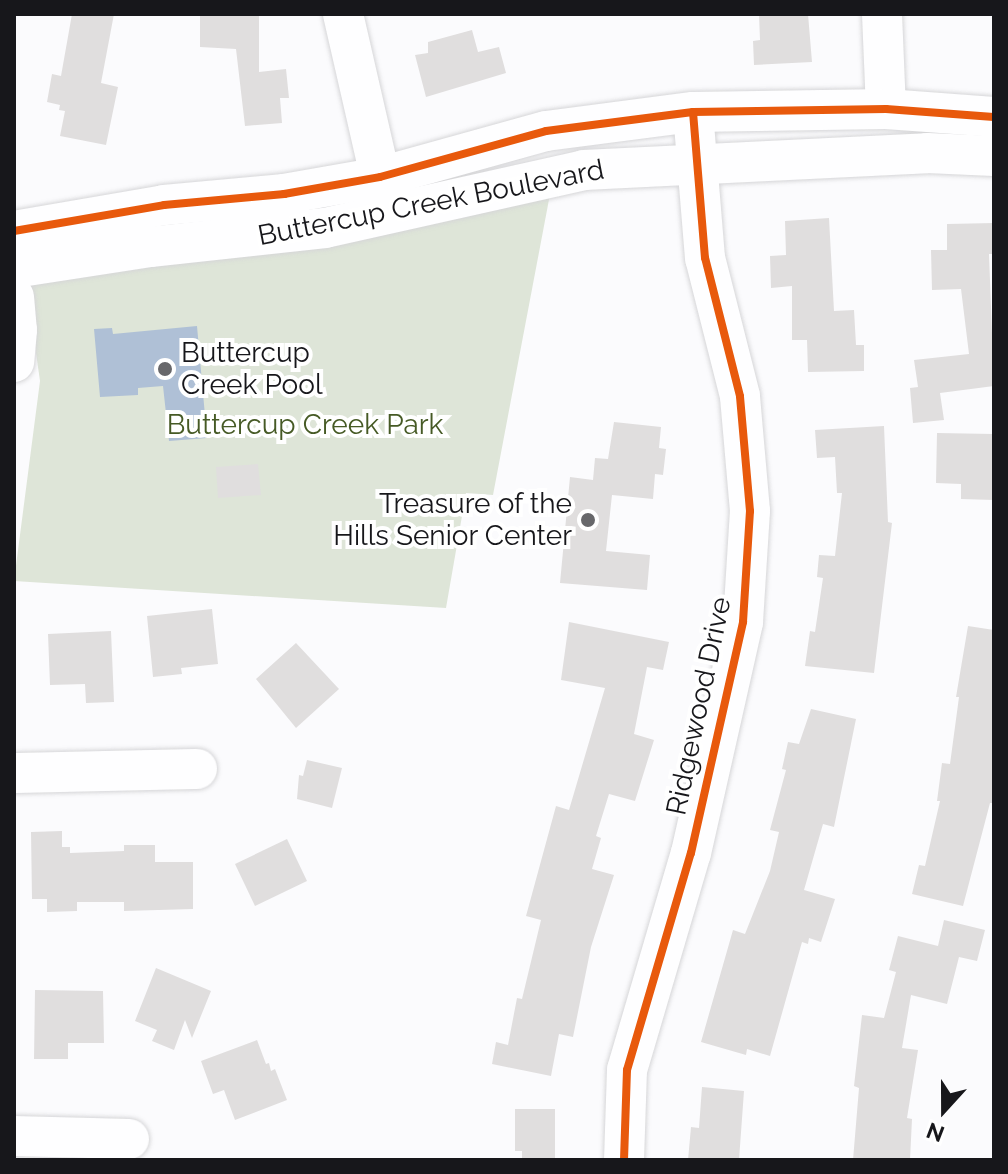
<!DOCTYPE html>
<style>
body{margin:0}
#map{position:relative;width:1008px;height:1174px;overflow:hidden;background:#fbfbfd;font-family:Raleway,sans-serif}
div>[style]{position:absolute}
.green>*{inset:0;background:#dee5d8}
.water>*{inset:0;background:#afc0d6}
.building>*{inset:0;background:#e0dede}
.roads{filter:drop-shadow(0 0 2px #d6d6d8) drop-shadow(0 0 2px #d6d6d8)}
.minor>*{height:40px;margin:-20px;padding:0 20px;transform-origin:20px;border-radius:20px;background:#fefeff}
.cycleway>*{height:8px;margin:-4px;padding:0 4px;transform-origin:4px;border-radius:4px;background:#e8590c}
.dots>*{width:22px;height:22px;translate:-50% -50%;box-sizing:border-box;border:4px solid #fff;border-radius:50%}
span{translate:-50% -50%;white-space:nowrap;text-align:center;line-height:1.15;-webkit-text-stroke:8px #fff;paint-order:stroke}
.street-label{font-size:28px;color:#17171b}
.poi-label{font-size:28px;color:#17171b}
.left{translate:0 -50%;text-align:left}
.right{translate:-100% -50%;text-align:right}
.park-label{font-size:28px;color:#465a25}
.frame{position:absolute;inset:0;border:16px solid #17171b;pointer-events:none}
.north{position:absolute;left:904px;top:1070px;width:80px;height:80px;-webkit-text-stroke:6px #fff;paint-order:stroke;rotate:201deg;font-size:22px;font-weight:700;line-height:32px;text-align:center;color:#17171b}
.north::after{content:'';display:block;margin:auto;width:28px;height:36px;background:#17171b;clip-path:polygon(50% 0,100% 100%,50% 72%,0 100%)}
</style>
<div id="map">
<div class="green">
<i style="clip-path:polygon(551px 189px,493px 495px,466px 493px,446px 608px,14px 581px,40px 381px,26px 283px)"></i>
</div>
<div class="water">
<i style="clip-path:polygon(197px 326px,207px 438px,169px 441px,163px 386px,138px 388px,138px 395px,100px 397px,94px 329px,112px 328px,113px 334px)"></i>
</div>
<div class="building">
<i style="clip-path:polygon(72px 14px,114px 14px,101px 83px,118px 87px,106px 145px,60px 136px,65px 111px,59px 110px,60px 105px,47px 102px,52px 74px,61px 76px)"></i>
<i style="clip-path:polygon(200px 14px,259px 14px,259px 72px,286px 69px,289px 98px,280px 98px,282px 123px,245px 126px,236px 49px,200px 47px)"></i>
<i style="clip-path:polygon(759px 14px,808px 14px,812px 62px,754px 65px,753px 41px,760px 40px)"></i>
<i style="clip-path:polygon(472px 30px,478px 52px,499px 47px,506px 73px,426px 97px,415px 55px,428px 53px,428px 42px)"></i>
<i style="clip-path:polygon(829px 218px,834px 311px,854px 310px,856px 345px,864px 345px,864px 371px,808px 372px,807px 340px,792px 340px,792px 286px,771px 288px,770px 256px,786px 255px,785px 221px)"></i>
<i style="clip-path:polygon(994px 223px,994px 254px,989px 254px,994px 386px,940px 393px,944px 420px,913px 423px,910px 388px,918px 387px,914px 360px,969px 354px,961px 289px,932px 290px,931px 250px,947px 250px,947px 224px)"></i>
<i style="clip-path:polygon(614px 422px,661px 427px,659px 448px,666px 449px,663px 475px,655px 474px,653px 499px,612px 495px,606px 551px,650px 555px,647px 590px,560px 583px,570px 477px,593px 480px,595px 458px,608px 459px)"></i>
<i style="clip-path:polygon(884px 426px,888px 522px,892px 523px,874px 673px,805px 666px,810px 631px,815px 632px,823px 578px,817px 577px,819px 555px,835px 556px,842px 493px,837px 493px,835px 457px,817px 458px,815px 430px)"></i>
<i style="clip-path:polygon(937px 433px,994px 434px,994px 500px,961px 499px,961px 484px,936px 483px)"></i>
<i style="clip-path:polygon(258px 464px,261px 495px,218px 498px,216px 467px)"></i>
<i style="clip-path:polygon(212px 609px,218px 664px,181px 668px,182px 674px,153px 677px,147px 616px)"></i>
<i style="clip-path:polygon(569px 622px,669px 642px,663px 670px,647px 667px,634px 734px,654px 740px,635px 801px,609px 794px,596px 836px,601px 838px,592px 869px,614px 875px,591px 947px,573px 1037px,559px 1034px,551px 1076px,492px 1064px,496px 1042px,508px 1045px,517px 998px,522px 999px,541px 920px,526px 916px,556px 806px,569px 810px,605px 688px,561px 680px)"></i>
<i style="clip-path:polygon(968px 626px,994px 630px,994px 803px,990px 803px,963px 906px,912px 894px,919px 865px,925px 866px,940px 801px,937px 801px,942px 763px,950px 764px,959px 697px,956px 697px)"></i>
<i style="clip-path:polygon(111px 631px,114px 702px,86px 703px,85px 684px,50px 685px,48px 634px)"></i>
<i style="clip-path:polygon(296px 643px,339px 689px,296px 728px,256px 679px)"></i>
<i style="clip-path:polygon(811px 709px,856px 719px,834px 827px,823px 824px,804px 890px,835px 899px,821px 942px,809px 938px,808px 944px,802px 942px,770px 1056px,747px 1049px,746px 1055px,701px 1042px,733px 930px,745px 934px,770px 871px,779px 832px,770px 830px,786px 770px,782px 769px,788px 742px,799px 744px)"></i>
<i style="clip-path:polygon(307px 760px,342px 768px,332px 808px,297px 799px,299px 775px,303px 776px)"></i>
<i style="clip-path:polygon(62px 831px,62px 847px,70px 847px,70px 853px,124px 851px,124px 845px,155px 845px,155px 862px,193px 862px,193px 909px,124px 911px,124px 902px,77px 902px,77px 911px,47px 912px,47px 899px,32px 899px,31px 832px)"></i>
<i style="clip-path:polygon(287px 839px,307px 881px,255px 906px,235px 864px)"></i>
<i style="clip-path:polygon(944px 920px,985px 930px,977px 961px,959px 957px,947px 1004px,911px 995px,902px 1048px,918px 1050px,907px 1118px,912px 1119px,910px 1160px,853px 1160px,859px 1088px,854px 1086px,862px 1015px,884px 1018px,896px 972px,889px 970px,898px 936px,938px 946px)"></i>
<i style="clip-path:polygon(156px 968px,211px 991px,192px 1038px,185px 1020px,174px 1050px,152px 1041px,157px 1030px,135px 1021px)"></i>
<i style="clip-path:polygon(35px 990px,103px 991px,104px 1043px,68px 1043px,68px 1059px,34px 1059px)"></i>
<i style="clip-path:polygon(257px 1040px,266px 1064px,269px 1063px,271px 1071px,275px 1069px,287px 1100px,235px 1120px,224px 1090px,213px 1094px,201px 1061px)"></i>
<i style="clip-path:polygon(702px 1087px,744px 1091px,739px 1160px,688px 1160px,691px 1127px,699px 1128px)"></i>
<i style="clip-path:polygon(515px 1109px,555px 1109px,555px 1160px,522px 1160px,522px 1151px,515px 1151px)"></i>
</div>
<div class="roads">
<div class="minor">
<i style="left:343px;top:14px;width:192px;rotate:77.1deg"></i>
<i style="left:882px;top:14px;width:95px;rotate:87.6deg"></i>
<i style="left:14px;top:231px;width:152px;rotate:-9.8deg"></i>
<i style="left:164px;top:205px;width:121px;rotate:-5.2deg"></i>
<i style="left:284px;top:194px;width:97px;rotate:-10deg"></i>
<i style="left:380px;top:177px;width:172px;rotate:-15.5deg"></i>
<i style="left:546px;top:131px;width:148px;rotate:-7.4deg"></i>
<i style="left:693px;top:112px;width:193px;rotate:-0.9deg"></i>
<i style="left:886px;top:109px;width:108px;rotate:4.2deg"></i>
<i style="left:14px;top:268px;width:138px;rotate:-8.8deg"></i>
<i style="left:150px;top:247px;width:176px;rotate:-6.2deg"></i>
<i style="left:325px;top:228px;width:265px;rotate:-12.6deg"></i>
<i style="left:584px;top:170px;width:343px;rotate:-2.8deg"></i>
<i style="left:927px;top:153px;width:67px;rotate:2.6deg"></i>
<i style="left:14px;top:297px;width:33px;rotate:85deg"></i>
<i style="left:17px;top:330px;width:32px;rotate:95deg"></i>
<i style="left:14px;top:773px;width:183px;rotate:-1.3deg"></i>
<i style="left:14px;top:1136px;width:115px;rotate:1.5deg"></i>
<i style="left:624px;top:1160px;width:90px;rotate:-88.1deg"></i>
<i style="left:627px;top:1070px;width:226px;rotate:-73.6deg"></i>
<i style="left:691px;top:853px;width:237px;rotate:-77.3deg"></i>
<i style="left:743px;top:622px;width:111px;rotate:-86.4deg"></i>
<i style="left:750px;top:511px;width:115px;rotate:-95deg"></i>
<i style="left:740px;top:396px;width:142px;rotate:-104.2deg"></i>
<i style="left:705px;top:258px;width:146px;rotate:-94.7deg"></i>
</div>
</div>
<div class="cycleway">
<i style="left:14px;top:231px;width:152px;rotate:-9.8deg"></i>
<i style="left:164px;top:205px;width:121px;rotate:-5.2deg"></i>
<i style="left:284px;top:194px;width:97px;rotate:-10deg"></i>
<i style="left:380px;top:177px;width:172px;rotate:-15.5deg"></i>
<i style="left:546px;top:131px;width:148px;rotate:-7.4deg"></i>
<i style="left:693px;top:112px;width:193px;rotate:-0.9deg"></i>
<i style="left:886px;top:109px;width:108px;rotate:4.2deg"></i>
<i style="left:624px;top:1160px;width:90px;rotate:-88.1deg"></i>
<i style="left:627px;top:1070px;width:226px;rotate:-73.6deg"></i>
<i style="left:691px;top:853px;width:237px;rotate:-77.3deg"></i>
<i style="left:743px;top:622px;width:111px;rotate:-86.4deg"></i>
<i style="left:750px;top:511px;width:115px;rotate:-95deg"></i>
<i style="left:740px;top:396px;width:142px;rotate:-104.2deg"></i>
<i style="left:705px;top:258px;width:146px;rotate:-94.7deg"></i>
</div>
<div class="dots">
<i style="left:165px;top:369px;background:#67676a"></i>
<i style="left:588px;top:520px;background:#67676a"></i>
</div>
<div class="street-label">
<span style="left:431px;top:203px;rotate:-11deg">Buttercup Creek Boulevard</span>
<span style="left:699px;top:706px;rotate:-78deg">Ridgewood Drive</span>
</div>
<div class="poi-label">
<span class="left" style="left:181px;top:369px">Buttercup<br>Creek Pool</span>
<span class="right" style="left:572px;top:520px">Treasure of the<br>Hills Senior Center</span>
</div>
<div class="park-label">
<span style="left:305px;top:425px">Buttercup Creek Park</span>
</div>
<div class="frame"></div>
<div class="north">N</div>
</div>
